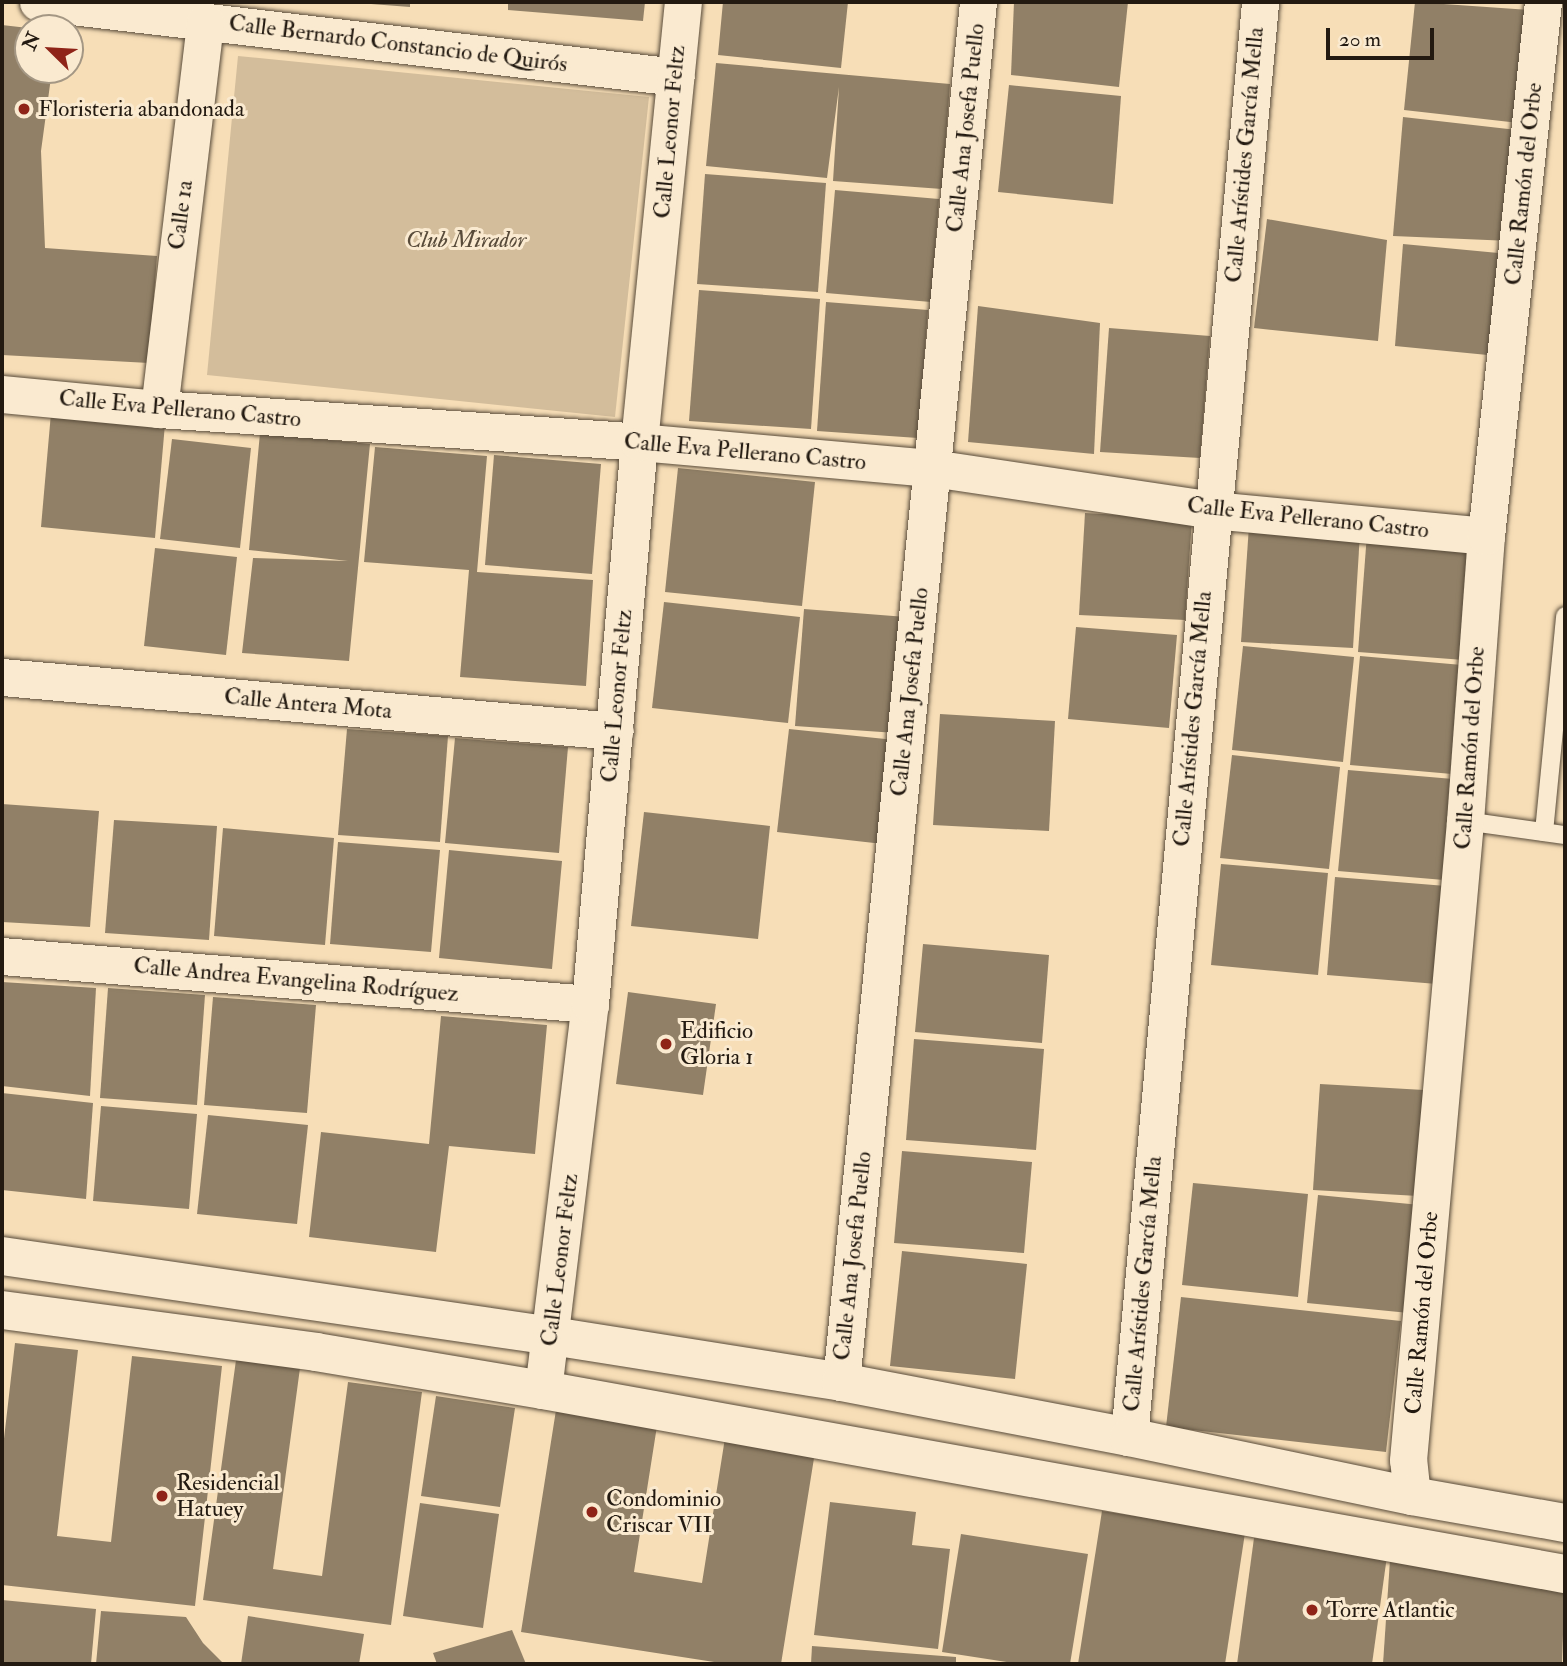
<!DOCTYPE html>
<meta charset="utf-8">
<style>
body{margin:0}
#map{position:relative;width:1567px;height:1666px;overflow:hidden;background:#f7deb7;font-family:"IM FELL Double Pica",serif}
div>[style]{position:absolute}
.green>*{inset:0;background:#d3bd9b}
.building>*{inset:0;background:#918067}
.roads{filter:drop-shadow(0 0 2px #584b3a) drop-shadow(0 0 2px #584b3a)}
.lane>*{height:18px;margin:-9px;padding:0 9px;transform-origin:9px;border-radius:9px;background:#faead0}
.street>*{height:37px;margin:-18.5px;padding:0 18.5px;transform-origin:18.5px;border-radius:18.5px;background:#faead0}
.secondary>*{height:38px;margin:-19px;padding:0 19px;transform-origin:19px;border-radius:19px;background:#faead0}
.dots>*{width:19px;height:19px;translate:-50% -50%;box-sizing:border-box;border:4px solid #faead0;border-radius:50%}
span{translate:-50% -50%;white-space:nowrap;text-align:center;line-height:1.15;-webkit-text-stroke:6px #faead0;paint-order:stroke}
.street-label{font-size:23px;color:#231a11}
.poi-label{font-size:23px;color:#231a11}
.left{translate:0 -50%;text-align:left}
.park-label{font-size:23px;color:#584b3a;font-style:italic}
.frame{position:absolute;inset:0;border:4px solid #231a11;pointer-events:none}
.north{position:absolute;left:14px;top:14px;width:70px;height:70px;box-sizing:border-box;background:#faead0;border:2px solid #a49784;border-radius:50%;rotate:294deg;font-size:19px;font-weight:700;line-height:28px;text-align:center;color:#231a11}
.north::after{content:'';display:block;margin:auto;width:24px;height:32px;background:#8f2418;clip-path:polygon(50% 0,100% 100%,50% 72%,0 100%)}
.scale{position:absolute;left:1326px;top:28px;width:108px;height:32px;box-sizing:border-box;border:4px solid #231a11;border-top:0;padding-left:9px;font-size:21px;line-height:24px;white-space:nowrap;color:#231a11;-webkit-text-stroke:5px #faead0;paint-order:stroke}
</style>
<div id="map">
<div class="green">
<i style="clip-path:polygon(238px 56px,649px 97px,615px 417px,207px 375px)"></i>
</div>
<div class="building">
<i style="clip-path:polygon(371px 2px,410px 2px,410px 7px,371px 4px)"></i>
<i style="clip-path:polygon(508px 2px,645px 2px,643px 21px,508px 10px)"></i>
<i style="clip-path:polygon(723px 2px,848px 2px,841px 68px,718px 55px)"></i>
<i style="clip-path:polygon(1014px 2px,1128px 2px,1119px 87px,1011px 75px)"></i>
<i style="clip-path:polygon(1415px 2px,1530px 10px,1519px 123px,1404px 110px)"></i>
<i style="clip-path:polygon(2px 25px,28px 28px,28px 70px,52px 70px,41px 151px,45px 248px,157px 256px,149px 363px,2px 355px)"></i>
<i style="clip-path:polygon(716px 63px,950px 84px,942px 189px,833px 181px,839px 87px,827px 178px,706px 166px)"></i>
<i style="clip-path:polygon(1009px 85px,1121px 96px,1113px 204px,998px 192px)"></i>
<i style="clip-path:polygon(1403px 117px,1517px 130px,1511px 241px,1393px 236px)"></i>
<i style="clip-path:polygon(705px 174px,826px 183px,818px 292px,697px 284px)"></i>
<i style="clip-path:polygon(835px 190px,939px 199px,931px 302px,826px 293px)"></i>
<i style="clip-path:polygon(1267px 219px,1387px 240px,1378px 341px,1254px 328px)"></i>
<i style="clip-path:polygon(1403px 244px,1509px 254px,1498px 356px,1395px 346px)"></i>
<i style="clip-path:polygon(699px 290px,820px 299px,811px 429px,689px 421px)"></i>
<i style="clip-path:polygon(826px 302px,928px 310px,918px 438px,817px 431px)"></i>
<i style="clip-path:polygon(978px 306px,1100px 323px,1094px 454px,968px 442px)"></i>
<i style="clip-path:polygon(1109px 328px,1210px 336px,1200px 458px,1100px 452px)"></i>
<i style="clip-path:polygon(51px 413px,165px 424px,155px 538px,41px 527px)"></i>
<i style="clip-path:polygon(260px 433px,370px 444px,349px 661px,242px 653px,253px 558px,348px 561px,249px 550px)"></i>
<i style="clip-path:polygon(172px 439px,251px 448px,240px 548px,160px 539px)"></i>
<i style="clip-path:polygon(375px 447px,487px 456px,477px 572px,593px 580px,586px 686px,460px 677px,469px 570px,364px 562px)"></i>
<i style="clip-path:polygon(494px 455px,601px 464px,592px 574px,485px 565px)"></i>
<i style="clip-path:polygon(678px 468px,815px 482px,802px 606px,665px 592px)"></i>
<i style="clip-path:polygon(1085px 513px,1192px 519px,1185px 620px,1079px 615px)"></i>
<i style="clip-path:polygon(1249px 526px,1360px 533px,1353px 648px,1241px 642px)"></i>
<i style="clip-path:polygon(1367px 534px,1473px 542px,1464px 660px,1358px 652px)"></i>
<i style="clip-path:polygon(155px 548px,237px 557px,226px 655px,144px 646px)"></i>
<i style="clip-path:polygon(664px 602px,800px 617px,788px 723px,652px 708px)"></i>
<i style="clip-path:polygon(804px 609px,906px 617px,896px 733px,795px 726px)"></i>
<i style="clip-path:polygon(1076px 627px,1177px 635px,1169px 728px,1068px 719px)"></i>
<i style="clip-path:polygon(1243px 646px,1354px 657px,1343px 762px,1232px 750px)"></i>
<i style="clip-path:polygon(1360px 656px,1462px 665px,1452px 774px,1350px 765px)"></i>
<i style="clip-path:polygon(940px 714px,1055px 721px,1049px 831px,933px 825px)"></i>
<i style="clip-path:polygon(347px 729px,448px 736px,440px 842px,338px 835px)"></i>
<i style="clip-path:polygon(789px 729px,895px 740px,883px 844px,777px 832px)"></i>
<i style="clip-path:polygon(455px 738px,568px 747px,559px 853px,445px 843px)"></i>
<i style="clip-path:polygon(1232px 755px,1340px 767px,1329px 869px,1220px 858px)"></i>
<i style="clip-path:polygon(1348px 770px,1453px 779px,1444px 880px,1338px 871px)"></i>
<i style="clip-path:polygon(2px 804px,99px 811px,90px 927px,2px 922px)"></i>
<i style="clip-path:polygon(644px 812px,770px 826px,758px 939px,631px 926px)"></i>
<i style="clip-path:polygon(114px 820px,217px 826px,209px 940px,105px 933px)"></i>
<i style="clip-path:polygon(223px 828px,334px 838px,325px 945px,214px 936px)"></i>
<i style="clip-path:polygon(338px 842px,440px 850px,431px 952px,330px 944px)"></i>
<i style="clip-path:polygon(449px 850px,562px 861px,552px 969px,439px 958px)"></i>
<i style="clip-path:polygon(1221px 864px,1328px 873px,1318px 975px,1211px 965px)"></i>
<i style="clip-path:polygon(1335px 877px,1446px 886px,1437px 984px,1327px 975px)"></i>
<i style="clip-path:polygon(923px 944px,1049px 955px,1042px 1043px,915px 1032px)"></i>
<i style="clip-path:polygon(2px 982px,96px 988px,90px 1096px,2px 1086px)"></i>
<i style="clip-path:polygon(108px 988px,205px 995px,197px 1105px,100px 1098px)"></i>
<i style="clip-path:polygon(628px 992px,716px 1004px,703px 1095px,616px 1084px)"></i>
<i style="clip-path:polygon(213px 997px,316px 1005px,307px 1113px,204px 1105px)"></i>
<i style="clip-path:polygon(441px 1016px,547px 1025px,535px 1154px,449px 1146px,436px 1252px,309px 1237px,321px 1132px,429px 1144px)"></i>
<i style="clip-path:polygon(914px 1039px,1044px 1049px,1036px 1150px,906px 1140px)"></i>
<i style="clip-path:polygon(1320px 1084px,1424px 1090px,1418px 1196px,1313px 1190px)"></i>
<i style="clip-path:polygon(2px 1093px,93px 1103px,86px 1199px,2px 1190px)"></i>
<i style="clip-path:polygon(101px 1106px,197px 1114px,189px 1209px,93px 1201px)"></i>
<i style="clip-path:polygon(208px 1115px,308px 1125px,297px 1224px,197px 1214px)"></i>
<i style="clip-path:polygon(902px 1151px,1032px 1162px,1024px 1253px,894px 1243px)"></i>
<i style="clip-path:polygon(1193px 1183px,1308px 1194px,1298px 1297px,1182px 1285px)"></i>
<i style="clip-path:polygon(1318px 1195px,1420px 1205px,1409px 1313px,1307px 1303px)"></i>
<i style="clip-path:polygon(902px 1251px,1027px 1264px,1015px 1379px,890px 1366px)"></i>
<i style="clip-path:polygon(1181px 1297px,1401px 1321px,1386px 1452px,1166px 1427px)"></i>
<i style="clip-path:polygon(15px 1343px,78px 1350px,57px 1536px,111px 1542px,132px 1356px,222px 1366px,195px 1606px,2px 1585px,2px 1456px)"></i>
<i style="clip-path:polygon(236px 1360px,300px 1368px,273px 1569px,322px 1576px,348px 1382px,422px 1392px,391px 1625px,203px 1600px)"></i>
<i style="clip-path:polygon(436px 1396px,515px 1408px,500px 1507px,421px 1496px)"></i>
<i style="clip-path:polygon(556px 1410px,657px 1426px,634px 1572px,702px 1583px,725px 1438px,815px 1452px,781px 1664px,727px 1664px,521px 1632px)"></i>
<i style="clip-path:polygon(830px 1502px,916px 1512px,912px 1545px,950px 1549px,938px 1649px,814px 1635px)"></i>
<i style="clip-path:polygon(420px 1503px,499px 1514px,483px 1628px,403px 1616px)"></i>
<i style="clip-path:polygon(1102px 1511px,1245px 1533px,1225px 1664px,1078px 1664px)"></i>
<i style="clip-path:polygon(961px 1534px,1088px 1554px,1070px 1664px,1020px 1664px,942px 1652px)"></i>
<i style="clip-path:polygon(1254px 1538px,1387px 1556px,1372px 1664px,1237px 1664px)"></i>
<i style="clip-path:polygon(1390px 1560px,1565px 1576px,1562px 1664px,1383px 1664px)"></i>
<i style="clip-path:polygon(2px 1600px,96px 1609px,91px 1664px,2px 1664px)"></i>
<i style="clip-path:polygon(101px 1611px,186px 1617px,203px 1643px,224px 1664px,96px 1664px)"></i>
<i style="clip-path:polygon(248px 1616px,364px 1634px,359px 1664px,241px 1664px)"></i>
<i style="clip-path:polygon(512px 1630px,526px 1664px,437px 1664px,433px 1653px)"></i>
<i style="clip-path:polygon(812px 1646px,956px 1657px,956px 1664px,811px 1664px)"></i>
</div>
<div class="roads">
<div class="lane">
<i style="left:1465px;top:821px;width:101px;rotate:8deg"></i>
<i style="left:1544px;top:832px;width:217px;rotate:-84.4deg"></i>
</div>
<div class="street">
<i style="left:38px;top:2px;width:642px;rotate:6.7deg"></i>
<i style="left:2px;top:394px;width:158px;rotate:5.5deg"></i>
<i style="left:159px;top:409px;width:481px;rotate:3.9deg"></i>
<i style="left:639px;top:442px;width:294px;rotate:5.1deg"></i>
<i style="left:932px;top:468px;width:283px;rotate:8.5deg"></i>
<i style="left:1212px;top:510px;width:275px;rotate:5.4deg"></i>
<i style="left:159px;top:409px;width:390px;rotate:-83.2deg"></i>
<i style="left:2px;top:677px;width:615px;rotate:5.03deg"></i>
<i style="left:2px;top:956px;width:590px;rotate:4.67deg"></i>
<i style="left:841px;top:1382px;width:1387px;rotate:-84.33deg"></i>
<i style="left:543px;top:1390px;width:389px;rotate:-83.1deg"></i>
<i style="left:590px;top:1004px;width:564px;rotate:-85.02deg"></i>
<i style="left:639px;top:442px;width:442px;rotate:-84.3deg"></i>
<i style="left:1129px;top:1437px;width:1441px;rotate:-84.78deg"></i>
<i style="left:1412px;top:1496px;width:36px;rotate:-96deg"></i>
<i style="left:1408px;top:1460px;width:642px;rotate:-84.9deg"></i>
<i style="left:1465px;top:821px;width:286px;rotate:-85.8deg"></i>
<i style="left:1486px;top:536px;width:537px;rotate:-83.91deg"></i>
</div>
<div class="secondary">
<i style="left:2px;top:1256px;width:556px;rotate:8.28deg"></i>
<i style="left:552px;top:1336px;width:293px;rotate:9deg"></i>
<i style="left:841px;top:1382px;width:293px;rotate:10.8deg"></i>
<i style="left:1129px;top:1437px;width:289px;rotate:11.8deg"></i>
<i style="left:1412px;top:1496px;width:155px;rotate:10deg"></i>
<i style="left:2px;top:1310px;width:317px;rotate:7.6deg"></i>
<i style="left:316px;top:1352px;width:230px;rotate:9.5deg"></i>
<i style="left:543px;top:1390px;width:1038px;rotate:10.21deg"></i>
</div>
</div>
<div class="dots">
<i style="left:24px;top:109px;background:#8f2418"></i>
<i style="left:666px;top:1044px;background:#8f2418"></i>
<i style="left:162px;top:1496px;background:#8f2418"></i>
<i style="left:592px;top:1512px;background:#8f2418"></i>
<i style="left:1312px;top:1610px;background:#8f2418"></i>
</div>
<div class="street-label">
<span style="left:398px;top:44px;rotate:7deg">Calle Bernardo Constancio de Quirós</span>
<span style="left:966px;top:128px;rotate:-84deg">Calle Ana Josefa Puello</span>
<span style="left:670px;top:132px;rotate:-85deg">Calle Leonor Feltz</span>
<span style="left:1245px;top:155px;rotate:-85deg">Calle Arístides García Mella</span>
<span style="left:1524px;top:184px;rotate:-84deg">Calle Ramón del Orbe</span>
<span style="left:181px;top:215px;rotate:-83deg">Calle 1a</span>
<span style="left:180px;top:409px;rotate:5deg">Calle Eva Pellerano Castro</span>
<span style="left:745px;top:452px;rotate:5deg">Calle Eva Pellerano Castro</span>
<span style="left:1308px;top:518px;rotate:6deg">Calle Eva Pellerano Castro</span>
<span style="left:910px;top:692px;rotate:-84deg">Calle Ana Josefa Puello</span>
<span style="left:617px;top:696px;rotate:-85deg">Calle Leonor Feltz</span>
<span style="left:308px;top:704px;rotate:5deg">Calle Antera Mota</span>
<span style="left:1193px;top:719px;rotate:-85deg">Calle Arístides García Mella</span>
<span style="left:1470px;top:748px;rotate:-86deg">Calle Ramón del Orbe</span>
<span style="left:296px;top:980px;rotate:5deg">Calle Andrea Evangelina Rodríguez</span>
<span style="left:853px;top:1256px;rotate:-84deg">Calle Ana Josefa Puello</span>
<span style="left:560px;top:1260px;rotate:-83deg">Calle Leonor Feltz</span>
<span style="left:1143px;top:1284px;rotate:-85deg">Calle Arístides García Mella</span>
<span style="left:1422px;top:1313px;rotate:-85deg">Calle Ramón del Orbe</span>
</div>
<div class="poi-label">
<span class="left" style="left:38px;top:109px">Floristeria abandonada</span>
<span class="left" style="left:680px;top:1044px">Edificio<br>Gloria 1</span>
<span class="left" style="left:176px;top:1496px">Residencial<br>Hatuey</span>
<span class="left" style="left:606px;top:1512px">Condominio<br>Criscar VII</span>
<span class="left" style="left:1326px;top:1610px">Torre Atlantic</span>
</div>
<div class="park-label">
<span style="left:466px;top:240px">Club Mirador</span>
</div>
<div class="frame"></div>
<div class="north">N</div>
<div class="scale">20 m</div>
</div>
